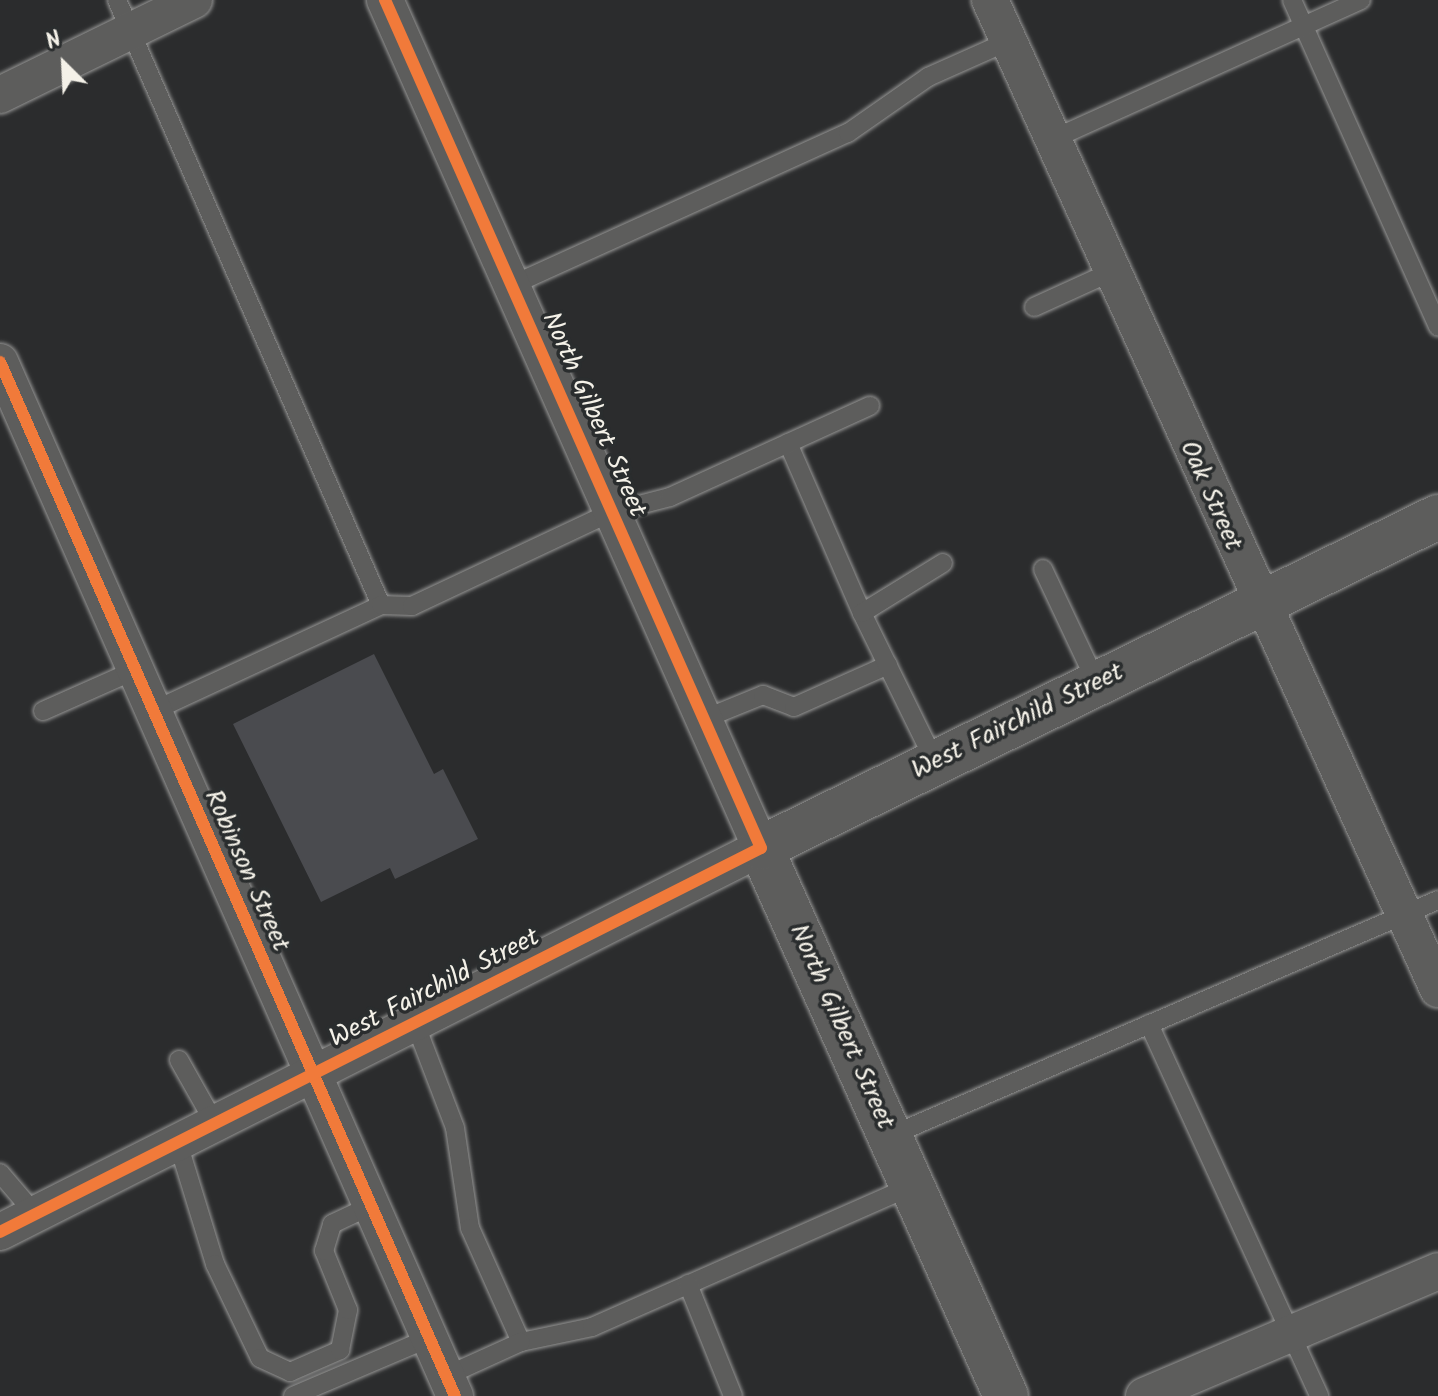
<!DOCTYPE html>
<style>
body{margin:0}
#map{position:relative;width:1438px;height:1396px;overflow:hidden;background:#2b2c2d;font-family:Kalam,sans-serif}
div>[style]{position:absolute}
.building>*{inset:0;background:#4a4b4f}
.roads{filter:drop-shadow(0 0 2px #979796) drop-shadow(0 0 2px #979796)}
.lane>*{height:18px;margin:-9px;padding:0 9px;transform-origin:9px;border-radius:9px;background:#5d5d5c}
.street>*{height:36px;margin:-18px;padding:0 18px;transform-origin:18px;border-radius:18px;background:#5d5d5c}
.secondary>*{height:44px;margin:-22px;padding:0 22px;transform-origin:22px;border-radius:22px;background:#5d5d5c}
.cycleway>*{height:12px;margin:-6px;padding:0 6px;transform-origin:6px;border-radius:6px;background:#f17a3a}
span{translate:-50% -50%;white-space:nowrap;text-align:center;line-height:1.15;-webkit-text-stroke:7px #2a2d2e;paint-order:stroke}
.street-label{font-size:26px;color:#f4f1e8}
.north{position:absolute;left:24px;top:24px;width:80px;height:80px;-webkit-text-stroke:6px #2a2d2e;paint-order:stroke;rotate:336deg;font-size:22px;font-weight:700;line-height:32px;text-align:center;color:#f4f1e8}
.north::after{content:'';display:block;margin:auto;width:28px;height:36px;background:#f4f1e8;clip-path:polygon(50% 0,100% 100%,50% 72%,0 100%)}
</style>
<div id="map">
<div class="building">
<i style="clip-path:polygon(374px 654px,434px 774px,443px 769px,478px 839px,395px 879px,390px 868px,321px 902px,233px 724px)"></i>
</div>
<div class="roads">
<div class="lane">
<i style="left:117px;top:0;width:660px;rotate:66.43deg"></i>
<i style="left:1292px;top:0;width:358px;rotate:65.9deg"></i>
<i style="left:1053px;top:139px;width:338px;rotate:-24.3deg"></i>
<i style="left:510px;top:286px;width:371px;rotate:-24.4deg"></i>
<i style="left:848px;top:133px;width:98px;rotate:-35deg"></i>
<i style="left:928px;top:77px;width:89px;rotate:-24deg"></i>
<i style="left:1034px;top:307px;width:87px;rotate:-24.5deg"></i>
<i style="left:788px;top:443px;width:185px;rotate:66.5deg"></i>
<i style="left:1043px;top:569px;width:127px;rotate:64.8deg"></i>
<i style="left:43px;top:711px;width:101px;rotate:-24deg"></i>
<i style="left:153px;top:711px;width:251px;rotate:-24.9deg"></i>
<i style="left:381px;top:605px;width:31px;rotate:2deg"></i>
<i style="left:412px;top:606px;width:221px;rotate:-25.2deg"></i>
<i style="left:612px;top:512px;width:60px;rotate:-14.5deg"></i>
<i style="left:670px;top:497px;width:220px;rotate:-24.5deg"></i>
<i style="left:704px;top:719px;width:64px;rotate:-22.1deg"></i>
<i style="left:763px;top:695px;width:33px;rotate:21deg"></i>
<i style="left:794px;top:707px;width:103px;rotate:-24.1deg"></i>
<i style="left:935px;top:762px;width:166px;rotate:-116.1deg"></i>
<i style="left:862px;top:613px;width:95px;rotate:-31.7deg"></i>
<i style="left:415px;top:1023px;width:112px;rotate:69.1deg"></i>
<i style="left:455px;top:1128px;width:101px;rotate:81.5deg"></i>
<i style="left:470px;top:1228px;width:125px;rotate:65.9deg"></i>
<i style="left:521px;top:1342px;width:73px;rotate:-11.9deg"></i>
<i style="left:592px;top:1327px;width:350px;rotate:-23.8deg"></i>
<i style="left:1149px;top:1024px;width:409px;rotate:65.4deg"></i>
<i style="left:179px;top:1060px;width:73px;rotate:60.6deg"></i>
<i style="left:890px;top:1136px;width:597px;rotate:-23.3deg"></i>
<i style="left:178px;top:1143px;width:127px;rotate:73deg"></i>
<i style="left:215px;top:1264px;width:104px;rotate:64.4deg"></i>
<i style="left:260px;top:1358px;width:33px;rotate:25deg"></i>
<i style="left:290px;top:1372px;width:55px;rotate:-23.7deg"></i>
<i style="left:340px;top:1350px;width:41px;rotate:-78.7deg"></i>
<i style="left:348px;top:1310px;width:64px;rotate:-112.1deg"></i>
<i style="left:324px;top:1251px;width:28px;rotate:-73deg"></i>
<i style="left:332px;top:1224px;width:42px;rotate:-25.3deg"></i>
<i style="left:0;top:1173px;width:54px;rotate:49.5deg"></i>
<i style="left:688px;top:1284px;width:121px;rotate:68.1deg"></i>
<i style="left:446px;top:1376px;width:82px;rotate:-24.4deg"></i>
<i style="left:293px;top:1396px;width:148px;rotate:-23.1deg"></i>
</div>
<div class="street">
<i style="left:990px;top:0;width:1086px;rotate:65.63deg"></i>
<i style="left:0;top:95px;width:216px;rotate:-26.1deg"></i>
<i style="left:0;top:362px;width:1130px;rotate:66.25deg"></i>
<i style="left:0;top:1232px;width:852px;rotate:-26.78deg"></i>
<i style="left:761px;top:848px;width:928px;rotate:-113.91deg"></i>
<i style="left:1144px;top:1396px;width:319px;rotate:-23deg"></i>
</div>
<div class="secondary">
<i style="left:1006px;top:1396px;width:600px;rotate:-114.09deg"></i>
<i style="left:761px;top:848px;width:754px;rotate:-26.06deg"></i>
</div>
</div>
<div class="cycleway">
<i style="left:0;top:362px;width:1130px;rotate:66.25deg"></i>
<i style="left:0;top:1232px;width:852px;rotate:-26.78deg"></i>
<i style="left:761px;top:848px;width:928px;rotate:-113.91deg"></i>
</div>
<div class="street-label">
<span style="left:593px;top:415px;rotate:66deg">North Gilbert Street</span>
<span style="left:1210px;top:496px;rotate:66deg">Oak Street</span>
<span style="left:1018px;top:722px;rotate:-26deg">West Fairchild Street</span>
<span style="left:246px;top:871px;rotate:66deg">Robinson Street</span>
<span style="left:435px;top:989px;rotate:-27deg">West Fairchild Street</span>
<span style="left:841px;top:1027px;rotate:66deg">North Gilbert Street</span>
</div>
<div class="north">N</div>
</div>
